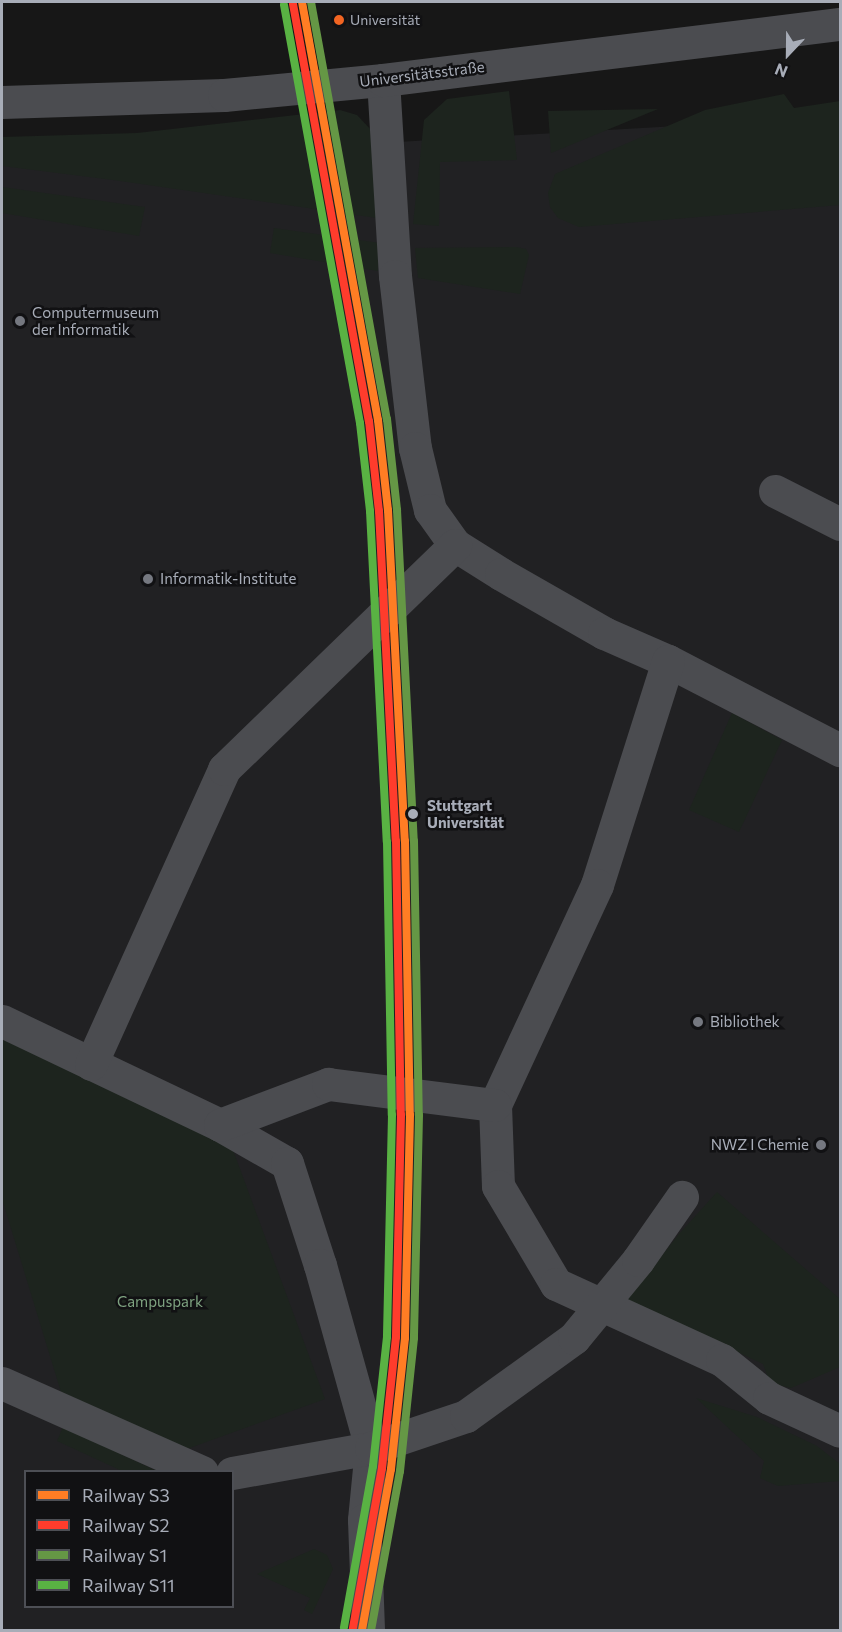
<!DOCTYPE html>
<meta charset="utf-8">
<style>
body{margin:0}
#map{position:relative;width:842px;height:1632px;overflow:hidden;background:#171717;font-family:Commissioner,sans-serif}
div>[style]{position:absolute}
.built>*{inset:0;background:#212123}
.green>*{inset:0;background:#1d241e}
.minor>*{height:33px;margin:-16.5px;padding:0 16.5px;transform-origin:16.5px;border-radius:16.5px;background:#4b4c50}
.rail-1>*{height:8px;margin:-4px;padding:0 4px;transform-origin:4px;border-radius:4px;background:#ff7d24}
.rail-2>*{height:8px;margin:-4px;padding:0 4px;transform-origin:4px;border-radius:4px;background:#ff3c2c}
.rail-3>*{height:8px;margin:-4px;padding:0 4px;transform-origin:4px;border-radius:4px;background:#659745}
.rail-4>*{height:8px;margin:-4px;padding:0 4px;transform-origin:4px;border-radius:4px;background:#59b243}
.dots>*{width:16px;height:16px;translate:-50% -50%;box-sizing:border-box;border:3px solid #111113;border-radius:50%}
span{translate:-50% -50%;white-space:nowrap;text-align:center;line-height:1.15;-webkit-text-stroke:5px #111113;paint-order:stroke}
.bus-label{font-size:14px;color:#a8adb8}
.left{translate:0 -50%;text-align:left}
.street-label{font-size:15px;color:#a8adb8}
.poi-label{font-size:15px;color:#a8adb8}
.right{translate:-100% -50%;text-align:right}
.stop-label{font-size:15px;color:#a8adb8;font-weight:700}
.park-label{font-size:15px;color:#7fa381}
.frame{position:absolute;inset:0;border:3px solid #a8adb8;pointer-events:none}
.legend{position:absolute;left:24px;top:1470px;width:210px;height:138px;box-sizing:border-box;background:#111113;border:2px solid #4d4f55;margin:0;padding:8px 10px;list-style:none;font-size:18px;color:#a8adb8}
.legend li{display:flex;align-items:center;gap:12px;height:30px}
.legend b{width:30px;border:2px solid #4d4f55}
.north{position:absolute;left:758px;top:24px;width:60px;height:60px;-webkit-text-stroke:4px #111113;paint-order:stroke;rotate:202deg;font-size:16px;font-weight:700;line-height:24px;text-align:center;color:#a8adb8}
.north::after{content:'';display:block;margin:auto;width:21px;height:27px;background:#a8adb8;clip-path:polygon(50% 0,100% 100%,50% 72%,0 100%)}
</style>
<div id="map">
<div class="built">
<i style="clip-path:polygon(evenodd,840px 114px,840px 1630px,2px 1630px,2px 153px,154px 156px,729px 123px,840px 114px,26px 1472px,232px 1472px,232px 1606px,26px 1606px,26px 1472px)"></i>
</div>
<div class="green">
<i style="clip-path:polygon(509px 91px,517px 160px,440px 162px,439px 226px,413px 224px,424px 120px,447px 99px)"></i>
<i style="clip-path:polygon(784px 94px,794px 108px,840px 101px,840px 205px,579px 227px,558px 218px,550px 207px,548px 193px,555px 174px,705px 110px)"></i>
<i style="clip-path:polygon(658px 109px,551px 153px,548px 111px)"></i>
<i style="clip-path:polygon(340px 110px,357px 115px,373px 132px,377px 218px,113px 180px,2px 166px,2px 137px,137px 133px)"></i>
<i style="clip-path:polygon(2px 187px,145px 207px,139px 236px,2px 213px)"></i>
<i style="clip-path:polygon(274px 228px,380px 243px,378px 271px,270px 253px)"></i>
<i style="clip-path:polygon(516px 247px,526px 249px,529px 255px,520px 294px,418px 278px,415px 248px)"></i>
<i style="clip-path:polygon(732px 713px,782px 740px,739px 832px,689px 810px)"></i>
<i style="clip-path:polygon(2px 1031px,230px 1142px,325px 1399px,187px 1449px,61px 1392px,2px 1199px)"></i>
<i style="clip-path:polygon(717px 1192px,840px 1299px,840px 1367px,791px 1388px,770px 1383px,763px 1364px,627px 1300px,679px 1234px)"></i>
<i style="clip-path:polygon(696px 1398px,757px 1417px,817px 1446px,840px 1464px,840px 1481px,778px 1486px,760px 1478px,764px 1461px)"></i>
<i style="clip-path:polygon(63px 1427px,157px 1471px,122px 1471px,57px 1441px)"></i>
<i style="clip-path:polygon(314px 1549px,327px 1555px,333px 1569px,312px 1614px,304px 1610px,310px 1598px,257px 1574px)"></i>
</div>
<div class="minor">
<i style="left:383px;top:80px;width:196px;rotate:86.5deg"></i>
<i style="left:395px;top:276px;width:173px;rotate:83.4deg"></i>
<i style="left:415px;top:448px;width:64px;rotate:76.4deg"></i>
<i style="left:430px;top:510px;width:43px;rotate:54.5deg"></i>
<i style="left:455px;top:545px;width:54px;rotate:32.2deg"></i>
<i style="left:501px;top:574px;width:119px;rotate:29.8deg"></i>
<i style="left:604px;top:633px;width:70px;rotate:23.6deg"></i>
<i style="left:668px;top:661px;width:194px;rotate:27.4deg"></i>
<i style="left:2px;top:102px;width:222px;rotate:-1.8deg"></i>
<i style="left:224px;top:95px;width:160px;rotate:-5.4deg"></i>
<i style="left:383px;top:80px;width:460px;rotate:-7deg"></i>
<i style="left:775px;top:491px;width:73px;rotate:26.9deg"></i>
<i style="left:668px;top:661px;width:235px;rotate:107.6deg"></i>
<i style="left:597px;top:885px;width:242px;rotate:114.9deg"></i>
<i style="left:495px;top:1105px;width:81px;rotate:87.9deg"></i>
<i style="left:498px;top:1186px;width:114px;rotate:59.4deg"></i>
<i style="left:556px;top:1284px;width:183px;rotate:24.6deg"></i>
<i style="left:722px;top:1360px;width:60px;rotate:39deg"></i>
<i style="left:769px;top:1398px;width:78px;rotate:24.9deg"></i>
<i style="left:2px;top:1021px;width:242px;rotate:25.5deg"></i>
<i style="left:220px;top:1125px;width:77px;rotate:29.6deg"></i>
<i style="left:287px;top:1163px;width:107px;rotate:72.1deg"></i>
<i style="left:320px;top:1265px;width:190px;rotate:74.4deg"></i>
<i style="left:371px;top:1448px;width:72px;rotate:95.6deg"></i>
<i style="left:364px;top:1520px;width:110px;rotate:87.9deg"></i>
<i style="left:91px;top:1064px;width:324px;rotate:-65.7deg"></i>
<i style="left:224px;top:769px;width:322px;rotate:-44.1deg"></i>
<i style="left:220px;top:1125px;width:116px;rotate:-20.8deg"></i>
<i style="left:328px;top:1084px;width:168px;rotate:7.2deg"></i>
<i style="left:2px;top:1383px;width:219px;rotate:24deg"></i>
<i style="left:232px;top:1473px;width:141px;rotate:-10.2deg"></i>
<i style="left:371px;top:1448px;width:100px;rotate:-18.6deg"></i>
<i style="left:466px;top:1416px;width:133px;rotate:-35.8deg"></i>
<i style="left:574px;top:1338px;width:101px;rotate:-50.6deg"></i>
<i style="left:638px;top:1260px;width:77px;rotate:-55.1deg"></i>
</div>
<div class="rail-1">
<i style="left:302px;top:2px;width:425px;rotate:79.7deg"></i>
<i style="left:378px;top:420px;width:91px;rotate:83.7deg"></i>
<i style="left:388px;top:510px;width:331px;rotate:87.1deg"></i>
<i style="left:405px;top:841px;width:274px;rotate:89deg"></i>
<i style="left:410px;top:1115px;width:223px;rotate:91.3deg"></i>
<i style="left:405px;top:1338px;width:132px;rotate:96.1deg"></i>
<i style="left:391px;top:1469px;width:164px;rotate:100.2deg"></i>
</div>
<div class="rail-2">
<i style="left:293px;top:4px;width:424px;rotate:79.7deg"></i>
<i style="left:369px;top:421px;width:91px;rotate:83.7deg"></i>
<i style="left:379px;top:511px;width:330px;rotate:87.1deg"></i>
<i style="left:396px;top:841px;width:274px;rotate:89deg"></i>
<i style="left:401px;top:1115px;width:222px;rotate:91.3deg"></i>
<i style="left:396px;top:1337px;width:132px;rotate:96.1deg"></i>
<i style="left:382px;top:1468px;width:163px;rotate:100.3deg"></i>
</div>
<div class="rail-3">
<i style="left:311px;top:2px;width:424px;rotate:79.7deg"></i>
<i style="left:387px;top:419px;width:92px;rotate:83.7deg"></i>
<i style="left:397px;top:510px;width:331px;rotate:87.1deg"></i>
<i style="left:414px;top:841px;width:274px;rotate:89deg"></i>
<i style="left:419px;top:1115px;width:223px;rotate:91.3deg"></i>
<i style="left:414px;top:1338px;width:134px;rotate:96deg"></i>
<i style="left:400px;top:1471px;width:162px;rotate:100.3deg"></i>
</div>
<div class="rail-4">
<i style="left:284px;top:5px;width:425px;rotate:79.7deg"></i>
<i style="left:360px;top:423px;width:89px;rotate:83.5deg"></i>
<i style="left:370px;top:511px;width:331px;rotate:87.1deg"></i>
<i style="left:387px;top:842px;width:273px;rotate:89deg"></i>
<i style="left:392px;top:1115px;width:222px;rotate:91.3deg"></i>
<i style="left:387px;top:1337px;width:130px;rotate:96.2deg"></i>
<i style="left:373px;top:1466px;width:164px;rotate:100.2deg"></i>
</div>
<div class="dots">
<i style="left:339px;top:20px;background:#f26522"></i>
<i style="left:20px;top:321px;background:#757880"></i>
<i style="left:148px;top:579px;background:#757880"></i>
<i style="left:413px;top:814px;background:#a8adb8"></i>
<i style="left:698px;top:1022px;background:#757880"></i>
<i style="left:821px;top:1145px;background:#757880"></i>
</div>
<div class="bus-label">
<span class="left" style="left:350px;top:20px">Universität</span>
</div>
<div class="street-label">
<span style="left:422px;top:74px;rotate:-7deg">Universitätsstraße</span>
</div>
<div class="poi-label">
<span class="left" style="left:32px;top:321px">Computermuseum<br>der Informatik</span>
<span class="left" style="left:160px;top:579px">Informatik-Institute</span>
<span class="left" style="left:710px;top:1022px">Bibliothek</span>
<span class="right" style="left:809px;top:1145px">NWZ I Chemie</span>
</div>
<div class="stop-label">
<span class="left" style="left:427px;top:814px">Stuttgart<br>Universität</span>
</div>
<div class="park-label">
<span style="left:160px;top:1302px">Campuspark</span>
</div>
<div class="frame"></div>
<ul class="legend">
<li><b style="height:8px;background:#ff7d24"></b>Railway S3</li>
<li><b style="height:8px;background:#ff3c2c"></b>Railway S2</li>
<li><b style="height:8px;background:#659745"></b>Railway S1</li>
<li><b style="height:8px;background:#59b243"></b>Railway S11</li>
</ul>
<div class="north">N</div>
</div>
